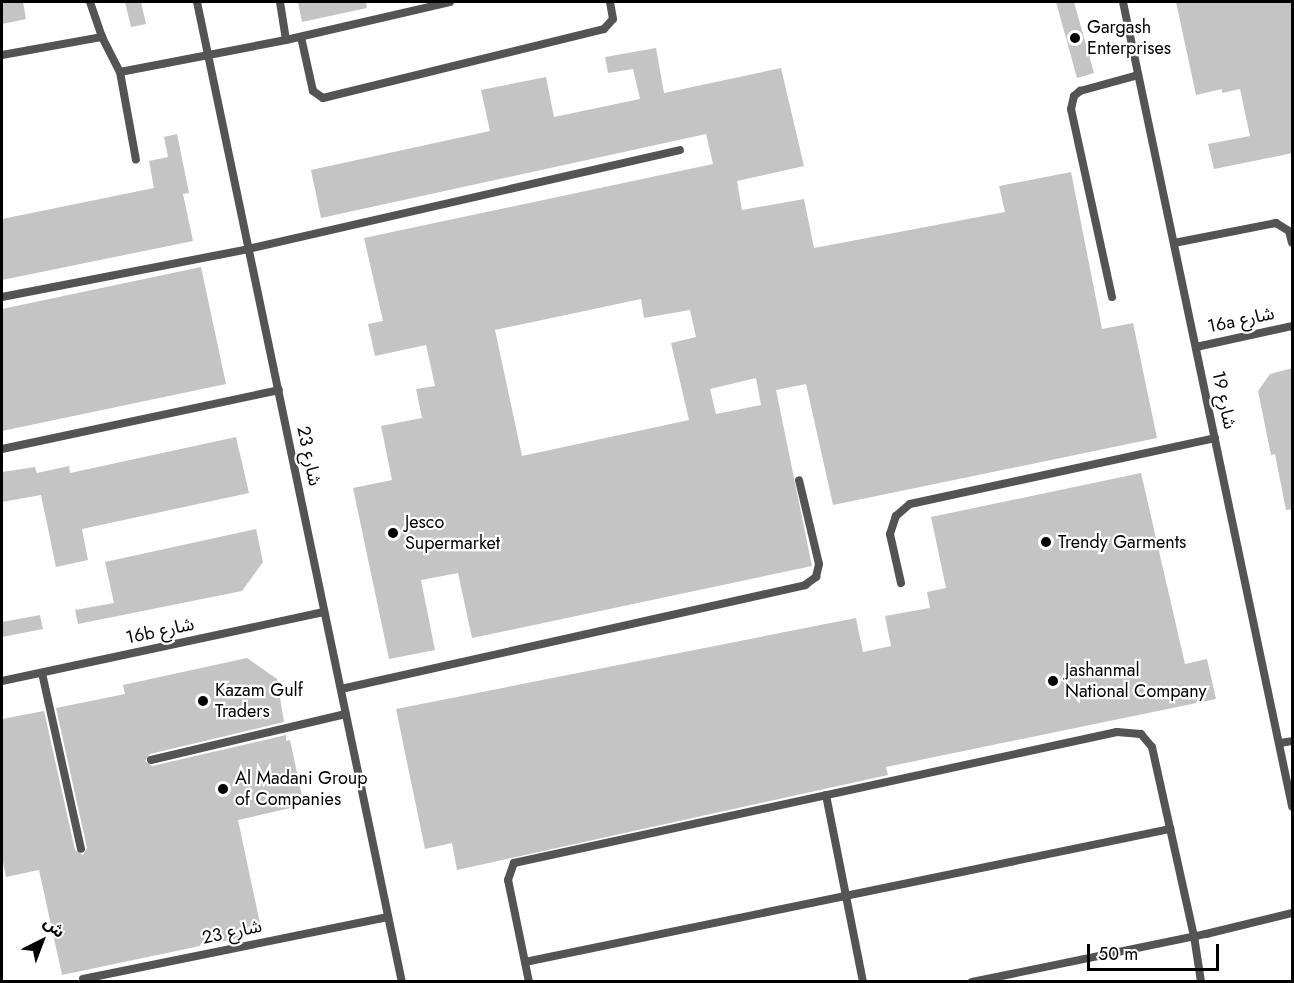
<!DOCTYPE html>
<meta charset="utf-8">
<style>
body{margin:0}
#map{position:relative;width:1294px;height:983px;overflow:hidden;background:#fff;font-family:Jost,"Noto Sans Arabic",sans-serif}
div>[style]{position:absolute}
.building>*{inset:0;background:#c4c4c4}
.service>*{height:8px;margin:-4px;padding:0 4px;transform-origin:4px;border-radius:4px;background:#545454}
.dots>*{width:16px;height:16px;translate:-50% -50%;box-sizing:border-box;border:3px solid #fff;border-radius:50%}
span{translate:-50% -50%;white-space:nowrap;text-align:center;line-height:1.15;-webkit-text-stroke:4.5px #fff;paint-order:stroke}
.poi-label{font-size:18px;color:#000}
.left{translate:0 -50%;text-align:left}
.street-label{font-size:18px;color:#000}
.frame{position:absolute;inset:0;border:3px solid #000;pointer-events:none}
.north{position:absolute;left:12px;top:911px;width:60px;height:60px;-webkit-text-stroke:4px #fff;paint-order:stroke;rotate:42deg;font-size:16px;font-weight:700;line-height:24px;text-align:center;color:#000}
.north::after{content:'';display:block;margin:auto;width:21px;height:27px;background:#000;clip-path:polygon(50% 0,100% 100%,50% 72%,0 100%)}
.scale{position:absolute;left:1087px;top:944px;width:132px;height:27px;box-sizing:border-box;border:3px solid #000;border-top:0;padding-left:8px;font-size:18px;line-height:21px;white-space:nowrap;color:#000;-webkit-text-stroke:4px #fff;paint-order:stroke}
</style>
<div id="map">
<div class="building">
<i style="clip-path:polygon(2px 2px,23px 2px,26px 19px,2px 24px)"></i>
<i style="clip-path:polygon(125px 2px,141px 2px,146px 24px,131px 27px)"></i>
<i style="clip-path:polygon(298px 2px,366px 2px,367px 8px,302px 22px)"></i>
<i style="clip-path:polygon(1056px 2px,1074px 2px,1094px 73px,1077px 78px)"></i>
<i style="clip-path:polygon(1176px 2px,1293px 2px,1293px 153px,1214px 169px,1208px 144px,1250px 136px,1240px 89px,1222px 93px,1222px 89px,1196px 95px)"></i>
<i style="clip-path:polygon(evenodd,656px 48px,664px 93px,781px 68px,804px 166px,737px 181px,742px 210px,804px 199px,814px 248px,1005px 212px,999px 186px,1071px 172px,1102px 329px,1133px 323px,1157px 438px,833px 505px,806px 384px,776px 390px,812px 566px,472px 638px,458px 573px,421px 580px,435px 650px,389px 659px,353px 488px,392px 480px,381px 426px,422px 418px,416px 389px,435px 386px,426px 345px,375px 356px,368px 324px,383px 321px,364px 238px,713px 164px,706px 134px,321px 218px,311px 170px,490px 131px,481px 90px,546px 77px,554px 117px,640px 99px,633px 69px,608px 73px,605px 57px,656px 48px,641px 299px,644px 318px,690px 310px,696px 337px,671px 343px,689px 420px,522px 456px,495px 330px,641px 299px,656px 48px,756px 378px,761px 405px,716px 414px,710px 389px,756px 378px)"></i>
<i style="clip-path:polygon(177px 134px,189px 193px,183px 194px,193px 241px,2px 280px,2px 219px,154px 188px,149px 161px,168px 157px,164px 137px)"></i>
<i style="clip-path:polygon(201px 267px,226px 384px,2px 431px,2px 309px)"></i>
<i style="clip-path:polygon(1293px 368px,1293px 509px,1286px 510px,1275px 454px,1271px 455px,1258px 391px,1270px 374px)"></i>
<i style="clip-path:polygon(236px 437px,249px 493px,82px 529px,88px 560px,56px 567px,41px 495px,2px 502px,2px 472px,35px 467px,37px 473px,69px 466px,70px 473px)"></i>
<i style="clip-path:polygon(1141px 473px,1185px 664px,1207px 659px,1216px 699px,886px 767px,888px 775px,457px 870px,452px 843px,425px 849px,396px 709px,856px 618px,863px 652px,891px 646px,885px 616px,930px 608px,927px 592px,946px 588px,931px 517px)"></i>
<i style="clip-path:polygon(256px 529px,263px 562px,242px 591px,78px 624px,75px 610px,114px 603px,105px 562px)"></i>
<i style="clip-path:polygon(40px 615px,43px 629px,2px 637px,2px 622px)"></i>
<i style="clip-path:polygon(247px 658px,277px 679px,284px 722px,150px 754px,145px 761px,152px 766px,286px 735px,286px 741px,290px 740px,304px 805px,238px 820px,262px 933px,62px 975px,39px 870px,6px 877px,2px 857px,2px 719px,44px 711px,75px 850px,83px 855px,87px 848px,56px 708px,125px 694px,123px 685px)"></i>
</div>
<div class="service">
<i style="left:90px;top:2px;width:37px;rotate:71deg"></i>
<i style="left:102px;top:37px;width:39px;rotate:63deg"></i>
<i style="left:120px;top:72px;width:89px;rotate:79.7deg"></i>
<i style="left:197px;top:2px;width:1001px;rotate:78.19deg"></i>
<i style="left:280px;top:2px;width:38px;rotate:81deg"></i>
<i style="left:1123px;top:2px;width:822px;rotate:78.13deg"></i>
<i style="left:301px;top:37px;width:55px;rotate:77.5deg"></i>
<i style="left:313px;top:91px;width:12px;rotate:35deg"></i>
<i style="left:323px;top:98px;width:289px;rotate:-13.8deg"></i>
<i style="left:604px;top:29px;width:13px;rotate:-48deg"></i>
<i style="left:613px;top:19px;width:17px;rotate:-100deg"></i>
<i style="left:2px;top:55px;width:102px;rotate:-10.2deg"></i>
<i style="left:120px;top:72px;width:169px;rotate:-10.9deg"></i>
<i style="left:286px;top:40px;width:168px;rotate:-13deg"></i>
<i style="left:1174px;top:243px;width:104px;rotate:-11.1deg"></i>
<i style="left:1276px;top:223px;width:15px;rotate:32deg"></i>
<i style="left:1289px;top:231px;width:12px;rotate:76deg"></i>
<i style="left:2px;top:297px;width:251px;rotate:-11deg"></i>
<i style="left:248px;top:249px;width:443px;rotate:-12.9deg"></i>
<i style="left:1112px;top:297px;width:192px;rotate:-102.3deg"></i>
<i style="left:1071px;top:109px;width:13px;rotate:-77deg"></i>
<i style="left:1074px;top:96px;width:8px;rotate:-40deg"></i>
<i style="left:1080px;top:91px;width:60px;rotate:-15.4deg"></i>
<i style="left:1196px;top:347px;width:98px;rotate:-12.3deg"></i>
<i style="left:2px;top:449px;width:283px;rotate:-12deg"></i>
<i style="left:901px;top:583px;width:50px;rotate:-102.7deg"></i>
<i style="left:890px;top:534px;width:19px;rotate:-72deg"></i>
<i style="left:896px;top:516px;width:18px;rotate:-41deg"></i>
<i style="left:910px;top:504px;width:312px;rotate:-12.2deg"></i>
<i style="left:42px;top:673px;width:180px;rotate:77.5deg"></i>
<i style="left:2px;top:681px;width:329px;rotate:-12.1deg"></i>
<i style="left:341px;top:689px;width:476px;rotate:-12.6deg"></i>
<i style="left:805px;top:585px;width:14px;rotate:-36deg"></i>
<i style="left:816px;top:577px;width:13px;rotate:-77deg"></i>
<i style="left:819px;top:564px;width:86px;rotate:-103.4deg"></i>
<i style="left:1280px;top:743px;width:12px;rotate:-9deg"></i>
<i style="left:151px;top:760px;width:200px;rotate:-13.3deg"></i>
<i style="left:826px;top:795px;width:191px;rotate:78.8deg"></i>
<i style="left:525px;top:962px;width:659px;rotate:-11.65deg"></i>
<i style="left:83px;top:979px;width:311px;rotate:-11.5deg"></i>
<i style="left:529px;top:982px;width:104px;rotate:-101.6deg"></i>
<i style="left:508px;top:880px;width:18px;rotate:-71deg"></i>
<i style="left:514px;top:863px;width:617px;rotate:-12.26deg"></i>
<i style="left:1117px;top:732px;width:24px;rotate:5deg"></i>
<i style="left:1141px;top:734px;width:17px;rotate:50deg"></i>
<i style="left:1152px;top:747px;width:194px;rotate:77.5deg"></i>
<i style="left:1194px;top:936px;width:47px;rotate:81.3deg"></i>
<i style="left:972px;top:982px;width:239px;rotate:-11.6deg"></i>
<i style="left:1206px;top:934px;width:89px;rotate:-13.7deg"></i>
</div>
<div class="dots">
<i style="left:1075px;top:38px;background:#000"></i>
<i style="left:393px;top:533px;background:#000"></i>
<i style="left:1046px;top:542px;background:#000"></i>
<i style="left:1053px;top:681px;background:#000"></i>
<i style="left:203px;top:701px;background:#000"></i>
<i style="left:223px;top:789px;background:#000"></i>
</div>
<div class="poi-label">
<span class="left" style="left:1087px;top:38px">Gargash<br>Enterprises</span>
<span class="left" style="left:405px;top:533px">Jesco<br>Supermarket</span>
<span class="left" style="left:1058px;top:542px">Trendy Garments</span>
<span class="left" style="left:1065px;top:681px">Jashanmal<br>National Company</span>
<span class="left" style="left:215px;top:701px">Kazam Gulf<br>Traders</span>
<span class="left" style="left:235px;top:789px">Al Madani Group<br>of Companies</span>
</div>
<div class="street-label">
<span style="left:1241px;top:320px;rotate:-12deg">16a شارع</span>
<span style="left:1224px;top:400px;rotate:78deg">شارع 19</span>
<span style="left:309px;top:456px;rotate:78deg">شارع 23</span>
<span style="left:160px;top:631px;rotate:-12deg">16b شارع</span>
<span style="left:232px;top:932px;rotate:-12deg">شارع 23</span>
</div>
<div class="frame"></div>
<div class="north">ش</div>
<div class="scale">50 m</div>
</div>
